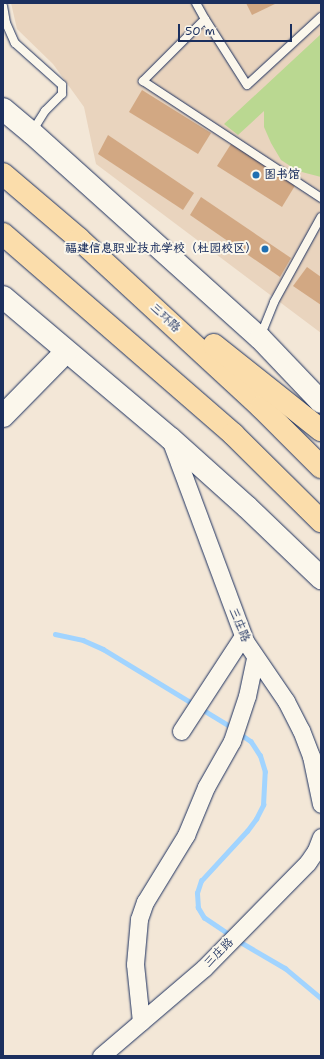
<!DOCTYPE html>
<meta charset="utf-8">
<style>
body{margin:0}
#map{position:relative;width:324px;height:1059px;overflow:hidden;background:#f3e7d7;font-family:"Shantell Sans","LXGW WenKai TC",sans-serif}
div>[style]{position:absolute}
.built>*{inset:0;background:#e9d4be}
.green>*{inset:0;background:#bad891}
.stream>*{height:4.5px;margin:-2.25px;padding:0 2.25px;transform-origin:2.25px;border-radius:2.25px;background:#a1d4ff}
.building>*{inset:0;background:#d2a883}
.roads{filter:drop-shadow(0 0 1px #1b2f5e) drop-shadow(0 0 1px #1b2f5e)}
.lane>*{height:8px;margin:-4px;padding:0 4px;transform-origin:4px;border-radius:4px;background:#fbf7ec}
.street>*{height:17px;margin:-8.5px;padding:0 8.5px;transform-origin:8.5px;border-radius:8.5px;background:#fbf7ec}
.secondary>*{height:22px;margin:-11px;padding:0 11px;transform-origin:11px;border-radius:11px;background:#fbf7ec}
.highway>*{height:22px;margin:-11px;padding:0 11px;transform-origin:11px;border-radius:11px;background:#fbddab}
.dots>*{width:11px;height:11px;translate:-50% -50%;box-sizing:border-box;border:2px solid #fbf7ec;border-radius:50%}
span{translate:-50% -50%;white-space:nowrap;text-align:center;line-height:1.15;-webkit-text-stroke:4px #fbf7ec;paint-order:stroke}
.poi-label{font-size:12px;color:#1b2f5e;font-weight:700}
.left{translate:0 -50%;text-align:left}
.right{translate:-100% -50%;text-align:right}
.street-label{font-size:12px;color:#1b2f5e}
.frame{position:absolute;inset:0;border:4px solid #1b2f5e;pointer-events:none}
.scale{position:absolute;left:178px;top:24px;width:114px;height:18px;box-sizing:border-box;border:2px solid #1b2f5e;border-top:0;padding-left:5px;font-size:12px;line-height:14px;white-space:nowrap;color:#1b2f5e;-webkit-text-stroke:3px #fbf7ec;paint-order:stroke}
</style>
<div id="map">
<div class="built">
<i style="clip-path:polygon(11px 3px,321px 3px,321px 333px,96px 164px,84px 107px,53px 64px,17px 29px)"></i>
</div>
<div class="green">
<i style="clip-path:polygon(321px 34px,321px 177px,298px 171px,281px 160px,271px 143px,264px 127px,264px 111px,238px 135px,224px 124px)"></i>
</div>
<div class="stream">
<i style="left:55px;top:634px;width:29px;rotate:12deg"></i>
<i style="left:83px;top:640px;width:22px;rotate:24deg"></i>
<i style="left:103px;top:649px;width:152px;rotate:31.3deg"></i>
<i style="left:231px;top:936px;width:32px;rotate:-146deg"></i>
<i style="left:204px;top:918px;width:12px;rotate:-121deg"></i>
<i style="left:198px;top:908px;width:15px;rotate:-94deg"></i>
<i style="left:197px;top:893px;width:13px;rotate:-72deg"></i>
<i style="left:201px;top:881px;width:68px;rotate:-47.4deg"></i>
<i style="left:247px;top:831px;width:15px;rotate:-53deg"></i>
<i style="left:256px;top:819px;width:16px;rotate:-63deg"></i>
<i style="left:263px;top:805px;width:33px;rotate:-87deg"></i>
<i style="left:265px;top:772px;width:17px;rotate:-107deg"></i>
<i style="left:260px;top:756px;width:17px;rotate:-123deg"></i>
<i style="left:251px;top:742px;width:16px;rotate:-145deg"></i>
<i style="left:237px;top:940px;width:56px;rotate:30.3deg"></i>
<i style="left:285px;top:968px;width:47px;rotate:39.8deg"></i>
</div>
<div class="building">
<i style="clip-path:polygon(246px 3px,277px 3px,252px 15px)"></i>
<i style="clip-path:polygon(142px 90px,211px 133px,198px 154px,129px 112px)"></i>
<i style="clip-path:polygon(108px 135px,194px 193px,183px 210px,98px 154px)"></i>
<i style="clip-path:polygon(231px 144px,296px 184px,282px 207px,217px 166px)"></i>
<i style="clip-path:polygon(201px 197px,291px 258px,280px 277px,190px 215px)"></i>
<i style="clip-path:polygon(307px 267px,321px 277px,321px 305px,293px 286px)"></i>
</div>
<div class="roads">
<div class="lane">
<i style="left:196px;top:3px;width:18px;rotate:61deg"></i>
<i style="left:3px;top:6px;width:17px;rotate:80deg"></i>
<i style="left:6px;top:23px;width:22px;rotate:66deg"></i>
<i style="left:15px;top:43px;width:63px;rotate:41.8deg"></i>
<i style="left:62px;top:85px;width:9px;rotate:90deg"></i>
<i style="left:62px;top:94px;width:24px;rotate:135deg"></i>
<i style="left:45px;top:111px;width:25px;rotate:122deg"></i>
<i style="left:321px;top:17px;width:100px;rotate:137.4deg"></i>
<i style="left:247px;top:85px;width:78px;rotate:-122.5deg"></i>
<i style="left:205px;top:19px;width:88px;rotate:135deg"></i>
<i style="left:143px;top:81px;width:213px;rotate:33.3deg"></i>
<i style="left:260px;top:337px;width:38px;rotate:-68deg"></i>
<i style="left:274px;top:302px;width:97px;rotate:-61.1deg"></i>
</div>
<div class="street">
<i style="left:170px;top:439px;width:215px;rotate:69.6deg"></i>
<i style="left:245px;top:641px;width:73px;rotate:55.7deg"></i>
<i style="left:286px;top:701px;width:33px;rotate:63deg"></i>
<i style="left:301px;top:730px;width:28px;rotate:69deg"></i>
<i style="left:311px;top:756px;width:49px;rotate:78.2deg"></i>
<i style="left:181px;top:731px;width:113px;rotate:-56.9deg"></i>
<i style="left:141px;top:1022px;width:58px;rotate:-95.9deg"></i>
<i style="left:135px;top:964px;width:45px;rotate:-84.9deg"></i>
<i style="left:139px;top:919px;width:18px;rotate:-71deg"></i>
<i style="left:145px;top:902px;width:79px;rotate:-58.5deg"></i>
<i style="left:186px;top:835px;width:52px;rotate:-67.4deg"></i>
<i style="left:206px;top:787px;width:53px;rotate:-60.5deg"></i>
<i style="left:232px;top:741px;width:47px;rotate:-71.6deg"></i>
<i style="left:247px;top:696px;width:39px;rotate:-78deg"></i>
<i style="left:101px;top:1056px;width:135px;rotate:-40.5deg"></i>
<i style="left:204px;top:968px;width:148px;rotate:-45.5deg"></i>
<i style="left:308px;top:862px;width:14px;rotate:-56deg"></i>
<i style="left:316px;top:850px;width:14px;rotate:-69deg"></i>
</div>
<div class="secondary">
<i style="left:3px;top:109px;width:38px;rotate:40deg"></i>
<i style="left:32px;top:133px;width:307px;rotate:42deg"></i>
<i style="left:260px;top:338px;width:88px;rotate:46.4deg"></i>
<i style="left:3px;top:297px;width:219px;rotate:40.2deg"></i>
<i style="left:170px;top:438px;width:103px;rotate:41.9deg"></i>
<i style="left:247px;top:507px;width:103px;rotate:43.8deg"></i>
<i style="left:3px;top:416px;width:90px;rotate:-45.5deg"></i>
</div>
<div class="highway">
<i style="left:3px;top:174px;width:100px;rotate:40.5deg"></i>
<i style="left:79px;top:239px;width:248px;rotate:42.7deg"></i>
<i style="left:261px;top:407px;width:85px;rotate:45deg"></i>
<i style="left:3px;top:234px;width:305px;rotate:41deg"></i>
<i style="left:233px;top:434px;width:124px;rotate:44.7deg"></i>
<i style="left:214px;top:345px;width:137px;rotate:38.5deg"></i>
</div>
</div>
<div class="dots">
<i style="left:256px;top:175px;background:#1f6fb2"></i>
<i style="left:265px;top:249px;background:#1f6fb2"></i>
</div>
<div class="poi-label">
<span class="left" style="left:264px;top:175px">图书馆</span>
<span class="right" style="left:257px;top:249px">福建信息职业技术学校（杜园校区）</span>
</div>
<div class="street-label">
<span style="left:165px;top:318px;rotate:43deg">三环路</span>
<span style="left:239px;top:625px;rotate:67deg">三庄路</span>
<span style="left:219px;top:953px;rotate:-45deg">三庄路</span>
</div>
<div class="frame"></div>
<div class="scale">50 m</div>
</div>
